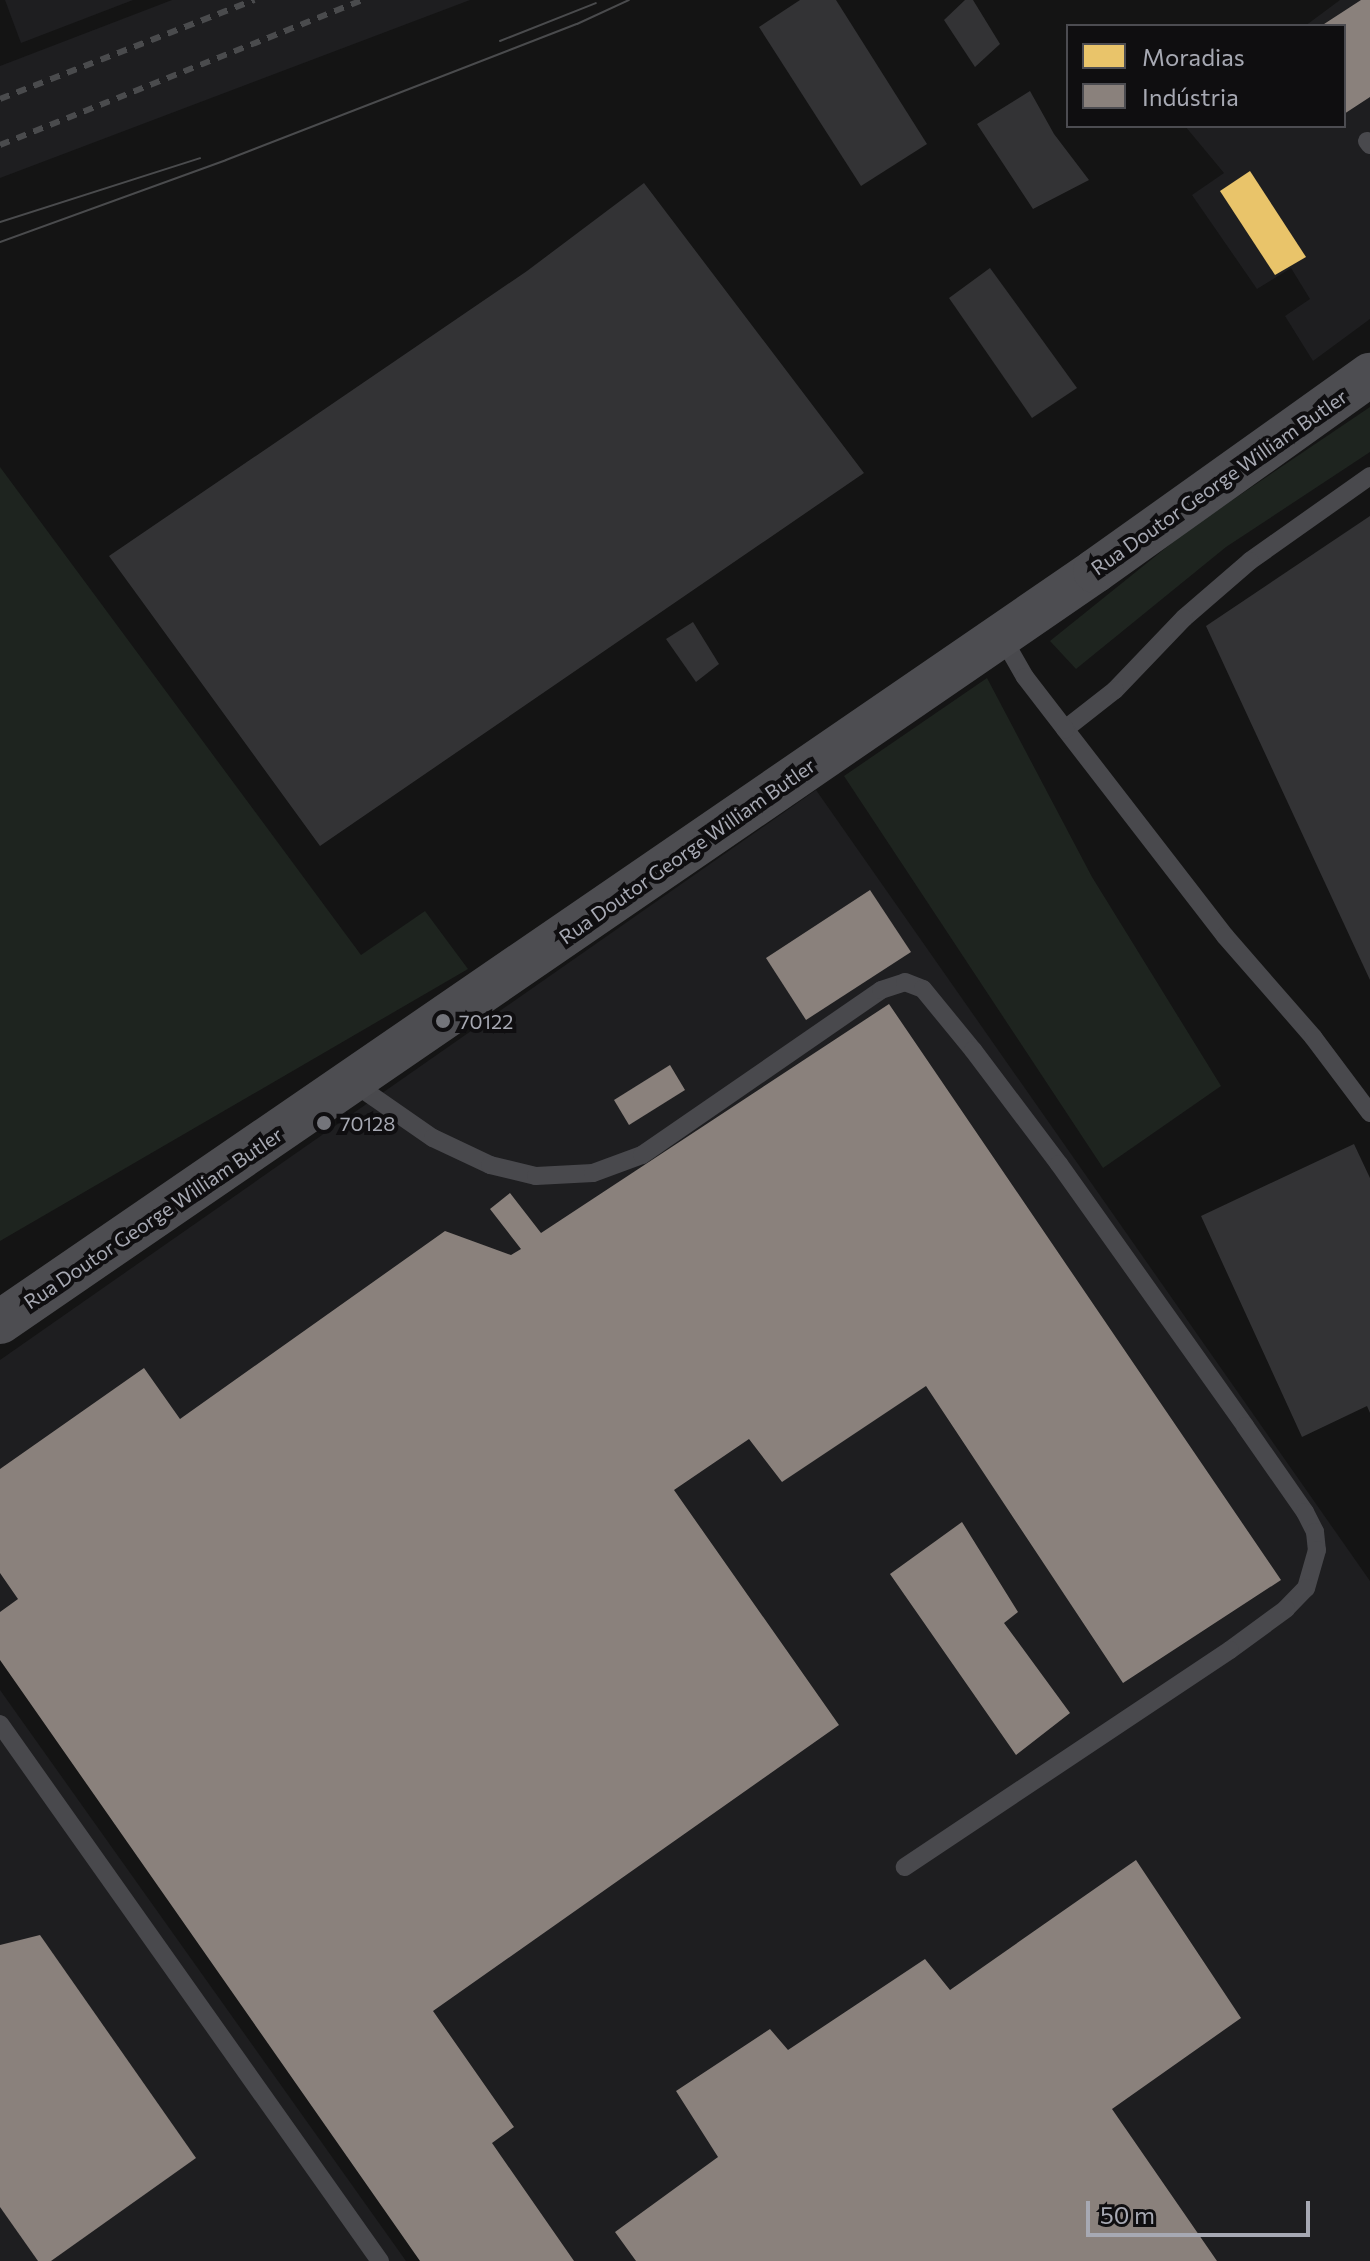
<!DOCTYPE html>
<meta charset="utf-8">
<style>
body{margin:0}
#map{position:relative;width:1370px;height:2261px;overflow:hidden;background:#141414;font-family:Commissioner,sans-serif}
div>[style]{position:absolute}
.built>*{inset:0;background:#1e1e20}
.green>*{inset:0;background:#1e241f}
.homes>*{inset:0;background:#e9c46a}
.industry>*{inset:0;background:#8a817c}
.building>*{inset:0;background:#333335}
.lane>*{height:18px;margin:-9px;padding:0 9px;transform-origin:9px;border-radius:9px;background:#49494d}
.secondary>*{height:44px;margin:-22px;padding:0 22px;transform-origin:22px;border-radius:22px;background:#4d4d51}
.tram>*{height:2px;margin:-1px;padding:0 1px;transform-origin:1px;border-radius:1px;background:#4a4b4d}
.rail>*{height:6px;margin-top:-3px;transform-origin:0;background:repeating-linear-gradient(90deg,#4a4b4d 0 10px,transparent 0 18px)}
.dots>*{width:22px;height:22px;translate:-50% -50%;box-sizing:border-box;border:4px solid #0f0e10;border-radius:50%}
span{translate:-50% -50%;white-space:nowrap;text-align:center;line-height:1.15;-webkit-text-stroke:8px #0f0e10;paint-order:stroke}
.street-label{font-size:20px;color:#a7a9b3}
.poi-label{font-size:20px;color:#a7a9b3}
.left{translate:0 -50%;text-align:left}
.legend{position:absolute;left:1066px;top:24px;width:280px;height:104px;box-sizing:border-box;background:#0f0e10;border:2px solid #4c4c51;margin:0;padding:10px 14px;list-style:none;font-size:24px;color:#a7a9b3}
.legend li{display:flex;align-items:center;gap:16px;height:40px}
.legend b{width:40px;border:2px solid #4c4c51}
.scale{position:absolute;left:1086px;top:2201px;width:224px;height:36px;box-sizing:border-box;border:4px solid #a7a9b3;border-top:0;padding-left:10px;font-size:24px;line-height:28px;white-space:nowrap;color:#a7a9b3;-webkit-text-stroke:6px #0f0e10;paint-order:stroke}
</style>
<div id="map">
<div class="built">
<i style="clip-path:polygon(5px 0,133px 0,21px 43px)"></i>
<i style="clip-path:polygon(172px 0,470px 0,0 178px,0 66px)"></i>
<i style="clip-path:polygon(1340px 0,1370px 0,1370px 319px,1313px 361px,1285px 316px,1310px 299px,1291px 268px,1257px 289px,1192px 195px,1224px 173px,1185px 126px,1344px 126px,1344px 26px,1305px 26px)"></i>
<i style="clip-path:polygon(816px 790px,1370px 1581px,1370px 2261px,428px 2261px,0 1653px,0 1360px)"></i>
<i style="clip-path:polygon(0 1690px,406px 2261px,0 2261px)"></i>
</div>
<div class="green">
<i style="clip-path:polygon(1370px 407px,1370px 452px,1226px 547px,1076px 669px,1050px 641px,1188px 530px)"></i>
<i style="clip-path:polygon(0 467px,361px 955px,425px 911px,468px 969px,0 1241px)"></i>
<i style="clip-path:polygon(987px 678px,1092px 877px,1221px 1086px,1103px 1168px,844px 776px)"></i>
</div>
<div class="homes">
<i style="clip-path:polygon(1250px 171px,1306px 257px,1275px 275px,1220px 191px)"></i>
</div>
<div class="industry">
<i style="clip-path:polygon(1361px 0,1370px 0,1370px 97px,1344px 114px,1344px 26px,1321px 26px)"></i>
<i style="clip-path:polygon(870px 890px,911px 952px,806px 1020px,766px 958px)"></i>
<i style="clip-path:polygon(889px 1004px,1281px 1580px,1123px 1683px,926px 1386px,782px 1482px,749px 1439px,674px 1490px,839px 1725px,433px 2011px,514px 2127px,492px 2143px,574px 2261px,420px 2261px,0 1660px,0 1612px,18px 1599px,0 1573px,0 1469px,144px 1368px,180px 1419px,445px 1231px,511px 1255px,521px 1249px,490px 1209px,510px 1193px,541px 1233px)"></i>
<i style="clip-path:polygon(670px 1065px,685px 1090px,629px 1125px,614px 1100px)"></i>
<i style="clip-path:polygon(962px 1522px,1018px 1612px,1004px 1623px,1070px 1713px,1016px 1755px,890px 1574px)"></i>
<i style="clip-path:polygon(1136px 1860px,1241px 2018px,1112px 2109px,1217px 2261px,636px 2261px,615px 2232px,718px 2157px,676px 2091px,770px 2029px,788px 2050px,925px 1959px,950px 1990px)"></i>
<i style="clip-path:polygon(40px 1935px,196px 2158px,51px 2261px,38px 2261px,0 2207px,0 1945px)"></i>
</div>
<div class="building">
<i style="clip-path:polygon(800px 0,836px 0,927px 144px,861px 186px,759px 27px)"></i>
<i style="clip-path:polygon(965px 0,973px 0,1000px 44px,975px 67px,944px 20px)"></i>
<i style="clip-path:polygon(1030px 91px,1054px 134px,1089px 180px,1033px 209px,977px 124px)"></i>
<i style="clip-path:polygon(644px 183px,864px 473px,320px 846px,109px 556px,527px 271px)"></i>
<i style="clip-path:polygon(990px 268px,1077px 388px,1032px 418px,949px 298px)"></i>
<i style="clip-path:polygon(1370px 516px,1370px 980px,1206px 626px)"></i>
<i style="clip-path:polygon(693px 622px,719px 664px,696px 682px,666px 639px)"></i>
<i style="clip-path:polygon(1354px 1144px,1370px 1178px,1370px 1413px,1367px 1406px,1302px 1437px,1201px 1216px)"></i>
</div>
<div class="lane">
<i style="left:1367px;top:141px;width:5px;rotate:53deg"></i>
<i style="left:1370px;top:476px;width:147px;rotate:144.7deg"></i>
<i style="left:1250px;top:561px;width:87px;rotate:139.2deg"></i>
<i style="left:1184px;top:618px;width:100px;rotate:133.8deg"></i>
<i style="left:1115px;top:690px;width:63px;rotate:142deg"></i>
<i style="left:1065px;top:729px;width:262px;rotate:52.3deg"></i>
<i style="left:1225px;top:936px;width:134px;rotate:48.9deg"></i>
<i style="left:1313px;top:1037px;width:95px;rotate:53.1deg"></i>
<i style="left:1001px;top:635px;width:48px;rotate:60.3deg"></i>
<i style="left:1025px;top:677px;width:66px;rotate:52.4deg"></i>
<i style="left:352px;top:1082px;width:98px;rotate:34.7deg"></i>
<i style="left:433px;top:1138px;width:63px;rotate:25.3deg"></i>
<i style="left:490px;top:1165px;width:47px;rotate:13.4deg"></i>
<i style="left:536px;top:1176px;width:57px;rotate:-3deg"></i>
<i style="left:593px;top:1173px;width:52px;rotate:-20.2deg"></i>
<i style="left:642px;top:1155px;width:290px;rotate:-34.6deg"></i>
<i style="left:881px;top:990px;width:25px;rotate:-18deg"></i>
<i style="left:905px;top:982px;width:19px;rotate:21deg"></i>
<i style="left:923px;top:989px;width:79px;rotate:50.7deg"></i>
<i style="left:973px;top:1050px;width:143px;rotate:53deg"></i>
<i style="left:1059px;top:1164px;width:321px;rotate:54.6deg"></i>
<i style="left:1245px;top:1426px;width:105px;rotate:55.1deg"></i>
<i style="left:1305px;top:1512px;width:22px;rotate:63deg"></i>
<i style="left:1315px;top:1532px;width:18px;rotate:84deg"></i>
<i style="left:1317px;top:1550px;width:40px;rotate:106deg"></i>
<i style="left:1306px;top:1588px;width:29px;rotate:134deg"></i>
<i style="left:1286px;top:1609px;width:69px;rotate:143.8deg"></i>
<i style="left:1230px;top:1650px;width:391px;rotate:146.3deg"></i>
<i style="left:0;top:1724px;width:658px;rotate:54.72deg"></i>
</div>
<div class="secondary">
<i style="left:0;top:1322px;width:1328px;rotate:-34.44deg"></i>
<i style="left:1095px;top:571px;width:338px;rotate:-35.5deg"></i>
</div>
<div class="tram">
<i style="left:500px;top:41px;width:103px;rotate:-21.6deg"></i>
<i style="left:0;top:222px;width:210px;rotate:-17.7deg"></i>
<i style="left:0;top:242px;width:240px;rotate:-19.9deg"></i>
<i style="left:226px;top:160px;width:376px;rotate:-21.2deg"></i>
<i style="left:577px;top:24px;width:57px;rotate:-24.8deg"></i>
</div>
<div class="rail">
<i style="left:0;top:99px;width:273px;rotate:-21.3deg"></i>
<i style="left:0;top:145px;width:391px;rotate:-21.8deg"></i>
</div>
<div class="dots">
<i style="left:443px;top:1021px;background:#74757b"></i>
<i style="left:324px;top:1123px;background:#74757b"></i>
</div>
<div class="street-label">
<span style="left:1219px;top:482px;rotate:-35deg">Rua Doutor George William Butler</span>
<span style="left:687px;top:851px;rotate:-35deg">Rua Doutor George William Butler</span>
<span style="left:153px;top:1218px;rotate:-34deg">Rua Doutor George William Butler</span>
</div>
<div class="poi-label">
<span class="left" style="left:459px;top:1021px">70122</span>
<span class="left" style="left:340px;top:1123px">70128</span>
</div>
<ul class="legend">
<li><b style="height:22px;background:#e9c46a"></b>Moradias</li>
<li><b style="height:22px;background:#8a817c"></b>Indústria</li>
</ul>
<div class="scale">50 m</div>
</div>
